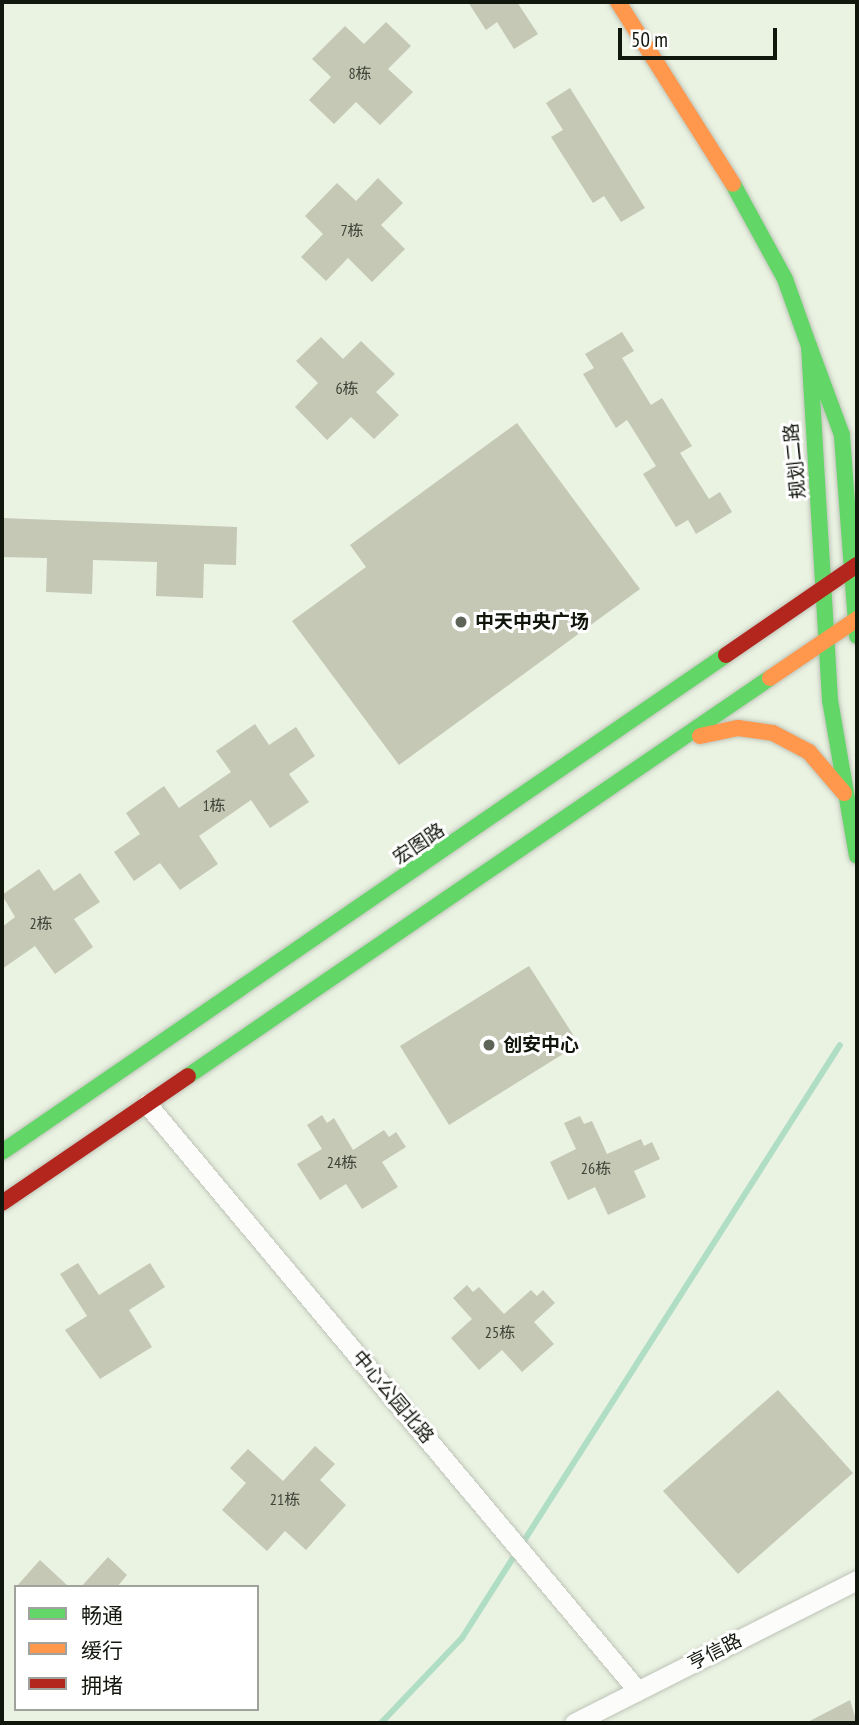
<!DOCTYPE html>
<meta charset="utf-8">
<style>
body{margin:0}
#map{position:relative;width:859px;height:1725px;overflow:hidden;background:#eaf2e2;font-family:"PT Sans Narrow","Noto Sans SC",sans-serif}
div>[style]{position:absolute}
.stream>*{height:6px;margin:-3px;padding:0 3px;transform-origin:3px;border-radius:3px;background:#afdec5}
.building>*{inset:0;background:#c4c8b5}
.roads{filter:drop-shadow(0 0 2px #bec4b8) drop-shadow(0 0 2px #bec4b8)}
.street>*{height:19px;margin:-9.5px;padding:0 9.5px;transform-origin:9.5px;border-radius:9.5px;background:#fcfdfb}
.fast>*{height:16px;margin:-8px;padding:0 8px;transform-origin:8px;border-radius:8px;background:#63d668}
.slow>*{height:16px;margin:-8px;padding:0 8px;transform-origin:8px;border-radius:8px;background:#ff974d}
.jam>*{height:16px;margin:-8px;padding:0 8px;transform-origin:8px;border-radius:8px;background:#b3261e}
.dots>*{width:19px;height:19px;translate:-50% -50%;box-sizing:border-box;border:4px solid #fff;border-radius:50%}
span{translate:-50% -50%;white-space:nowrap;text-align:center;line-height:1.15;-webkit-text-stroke:6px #fff;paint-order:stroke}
.number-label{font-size:16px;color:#3e4337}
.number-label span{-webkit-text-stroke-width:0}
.street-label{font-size:19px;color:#12170d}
.poi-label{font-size:19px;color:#12170d;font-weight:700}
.left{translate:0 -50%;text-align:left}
.frame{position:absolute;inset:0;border:4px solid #12170d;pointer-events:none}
.legend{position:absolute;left:14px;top:1585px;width:245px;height:126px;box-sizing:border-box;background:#fff;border:2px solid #a0a29e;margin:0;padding:9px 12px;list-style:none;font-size:21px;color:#12170d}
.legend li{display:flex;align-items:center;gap:14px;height:35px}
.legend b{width:35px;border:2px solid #a0a29e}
.scale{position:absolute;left:618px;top:28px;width:159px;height:32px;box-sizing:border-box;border:4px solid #12170d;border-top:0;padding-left:9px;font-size:21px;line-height:24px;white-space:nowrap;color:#12170d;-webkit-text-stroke:5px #fff;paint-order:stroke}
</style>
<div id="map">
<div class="stream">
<i style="left:381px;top:1723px;width:117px;rotate:-46.4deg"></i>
<i style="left:462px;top:1638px;width:703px;rotate:-57.49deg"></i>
</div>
<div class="building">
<i style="clip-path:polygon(468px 2px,517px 2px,538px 34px,514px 49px,497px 22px,486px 30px)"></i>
<i style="clip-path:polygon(386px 22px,411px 46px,388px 69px,413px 92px,380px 125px,356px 102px,334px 124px,309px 100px,331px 77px,312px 59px,345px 26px,364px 44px)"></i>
<i style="clip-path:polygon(570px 88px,645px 208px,621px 222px,604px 196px,593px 203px,551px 137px,563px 130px,546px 103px)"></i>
<i style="clip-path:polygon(378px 178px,403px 203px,381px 225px,405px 249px,372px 282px,348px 258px,326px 281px,301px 257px,323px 234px,305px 216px,337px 183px,356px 201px)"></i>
<i style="clip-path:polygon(622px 332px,634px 351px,622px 358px,651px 405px,662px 398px,692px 446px,680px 453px,709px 499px,720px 492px,732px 512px,696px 534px,688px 520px,676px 527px,643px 474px,656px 466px,627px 420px,616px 428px,583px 374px,594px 368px,585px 354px)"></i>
<i style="clip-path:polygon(321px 337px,343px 359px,361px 341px,395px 374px,376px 392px,399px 415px,374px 439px,351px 417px,327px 440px,295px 407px,318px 383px,296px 361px)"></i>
<i style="clip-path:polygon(517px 423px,640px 589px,399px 765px,292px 621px,366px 567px,350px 545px)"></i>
<i style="clip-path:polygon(2px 518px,237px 527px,236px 565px,204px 564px,203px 598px,156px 596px,157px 562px,93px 560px,92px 594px,46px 592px,47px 558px,2px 557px)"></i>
<i style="clip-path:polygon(255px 724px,269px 745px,296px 727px,315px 756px,289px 774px,309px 802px,270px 828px,251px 800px,199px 836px,218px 864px,180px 890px,160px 863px,134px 881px,114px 852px,140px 834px,126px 813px,164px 786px,179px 808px,231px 772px,216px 751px)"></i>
<i style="clip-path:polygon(39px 869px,54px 891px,80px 873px,100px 902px,74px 919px,93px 947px,55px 974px,35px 946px,2px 969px,2px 927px,15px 917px,2px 895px)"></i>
<i style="clip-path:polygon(529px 966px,579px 1044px,449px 1125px,400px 1046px)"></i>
<i style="clip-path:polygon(322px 1115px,327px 1123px,334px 1118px,353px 1150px,384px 1130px,389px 1137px,396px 1132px,406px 1147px,382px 1162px,398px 1187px,362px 1209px,346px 1184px,320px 1200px,297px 1164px,322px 1149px,307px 1125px)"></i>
<i style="clip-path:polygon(580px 1116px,584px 1124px,592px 1121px,607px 1154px,641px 1139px,644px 1146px,652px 1142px,660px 1159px,634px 1171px,646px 1197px,608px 1215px,595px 1187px,568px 1200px,550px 1162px,576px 1149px,564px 1123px)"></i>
<i style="clip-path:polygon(78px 1263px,99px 1295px,150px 1263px,165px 1287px,129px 1310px,152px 1347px,100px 1379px,65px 1330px,87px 1316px,60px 1274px)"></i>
<i style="clip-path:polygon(467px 1285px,473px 1292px,479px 1287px,504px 1314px,531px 1290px,537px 1296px,543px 1290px,555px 1303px,534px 1322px,554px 1344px,522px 1372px,502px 1350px,479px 1370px,451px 1338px,472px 1319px,453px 1298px)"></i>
<i style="clip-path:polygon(778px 1390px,853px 1473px,738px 1574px,663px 1491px)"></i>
<i style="clip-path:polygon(315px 1446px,335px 1464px,320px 1480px,346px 1505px,306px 1550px,285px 1531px,267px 1551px,222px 1510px,246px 1483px,230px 1468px,248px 1449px,283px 1481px)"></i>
<i style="clip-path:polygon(108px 1557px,127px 1575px,117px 1587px,81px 1587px)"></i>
<i style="clip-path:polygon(40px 1560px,69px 1587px,16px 1587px)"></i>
<i style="clip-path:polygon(850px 1700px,857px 1723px,806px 1723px)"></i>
</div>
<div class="roads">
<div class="street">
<i style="left:147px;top:1104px;width:765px;rotate:50.09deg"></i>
<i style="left:574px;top:1723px;width:317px;rotate:-26.8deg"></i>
</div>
<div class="fast">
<i style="left:733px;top:184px;width:108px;rotate:61.3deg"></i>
<i style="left:785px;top:279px;width:71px;rotate:70.3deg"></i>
<i style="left:857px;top:636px;width:202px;rotate:-94.3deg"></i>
<i style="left:842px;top:435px;width:95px;rotate:-110.3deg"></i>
<i style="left:809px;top:346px;width:355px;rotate:86.6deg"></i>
<i style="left:830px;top:700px;width:158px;rotate:80.2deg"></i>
<i style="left:188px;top:1076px;width:705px;rotate:-34.37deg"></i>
<i style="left:2px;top:1152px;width:878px;rotate:-34.47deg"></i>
</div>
<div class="slow">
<i style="left:618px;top:2px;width:215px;rotate:57.7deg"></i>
<i style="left:770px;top:678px;width:105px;rotate:-34.1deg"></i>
<i style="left:700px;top:736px;width:39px;rotate:-12deg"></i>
<i style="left:738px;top:728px;width:35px;rotate:8deg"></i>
<i style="left:773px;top:733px;width:41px;rotate:27.8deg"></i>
<i style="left:809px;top:752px;width:54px;rotate:49.5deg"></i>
</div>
<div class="jam">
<i style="left:726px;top:655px;width:159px;rotate:-34.5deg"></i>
<i style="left:2px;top:1203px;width:225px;rotate:-34.3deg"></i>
</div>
</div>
<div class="dots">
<i style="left:461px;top:622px;background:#5e6458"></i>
<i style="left:489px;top:1045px;background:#5e6458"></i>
</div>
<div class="number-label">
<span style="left:360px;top:73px">8栋</span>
<span style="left:352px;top:230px">7栋</span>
<span style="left:347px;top:388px">6栋</span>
<span style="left:214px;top:805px">1栋</span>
<span style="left:41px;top:923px">2栋</span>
<span style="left:342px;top:1162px">24栋</span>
<span style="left:596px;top:1168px">26栋</span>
<span style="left:500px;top:1332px">25栋</span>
<span style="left:285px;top:1499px">21栋</span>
</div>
<div class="street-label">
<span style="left:795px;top:461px;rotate:-96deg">规划二路</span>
<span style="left:419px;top:844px;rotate:-34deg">宏图路</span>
<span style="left:393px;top:1397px;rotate:50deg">中心公园北路</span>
<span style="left:715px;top:1652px;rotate:-27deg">亨信路</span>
</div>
<div class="poi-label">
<span class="left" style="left:475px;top:622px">中天中央广场</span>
<span class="left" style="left:503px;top:1045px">创安中心</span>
</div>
<div class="frame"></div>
<ul class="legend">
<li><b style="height:9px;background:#63d668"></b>畅通</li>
<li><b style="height:9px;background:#ff974d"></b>缓行</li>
<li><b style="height:9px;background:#b3261e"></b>拥堵</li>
</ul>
<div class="scale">50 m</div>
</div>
